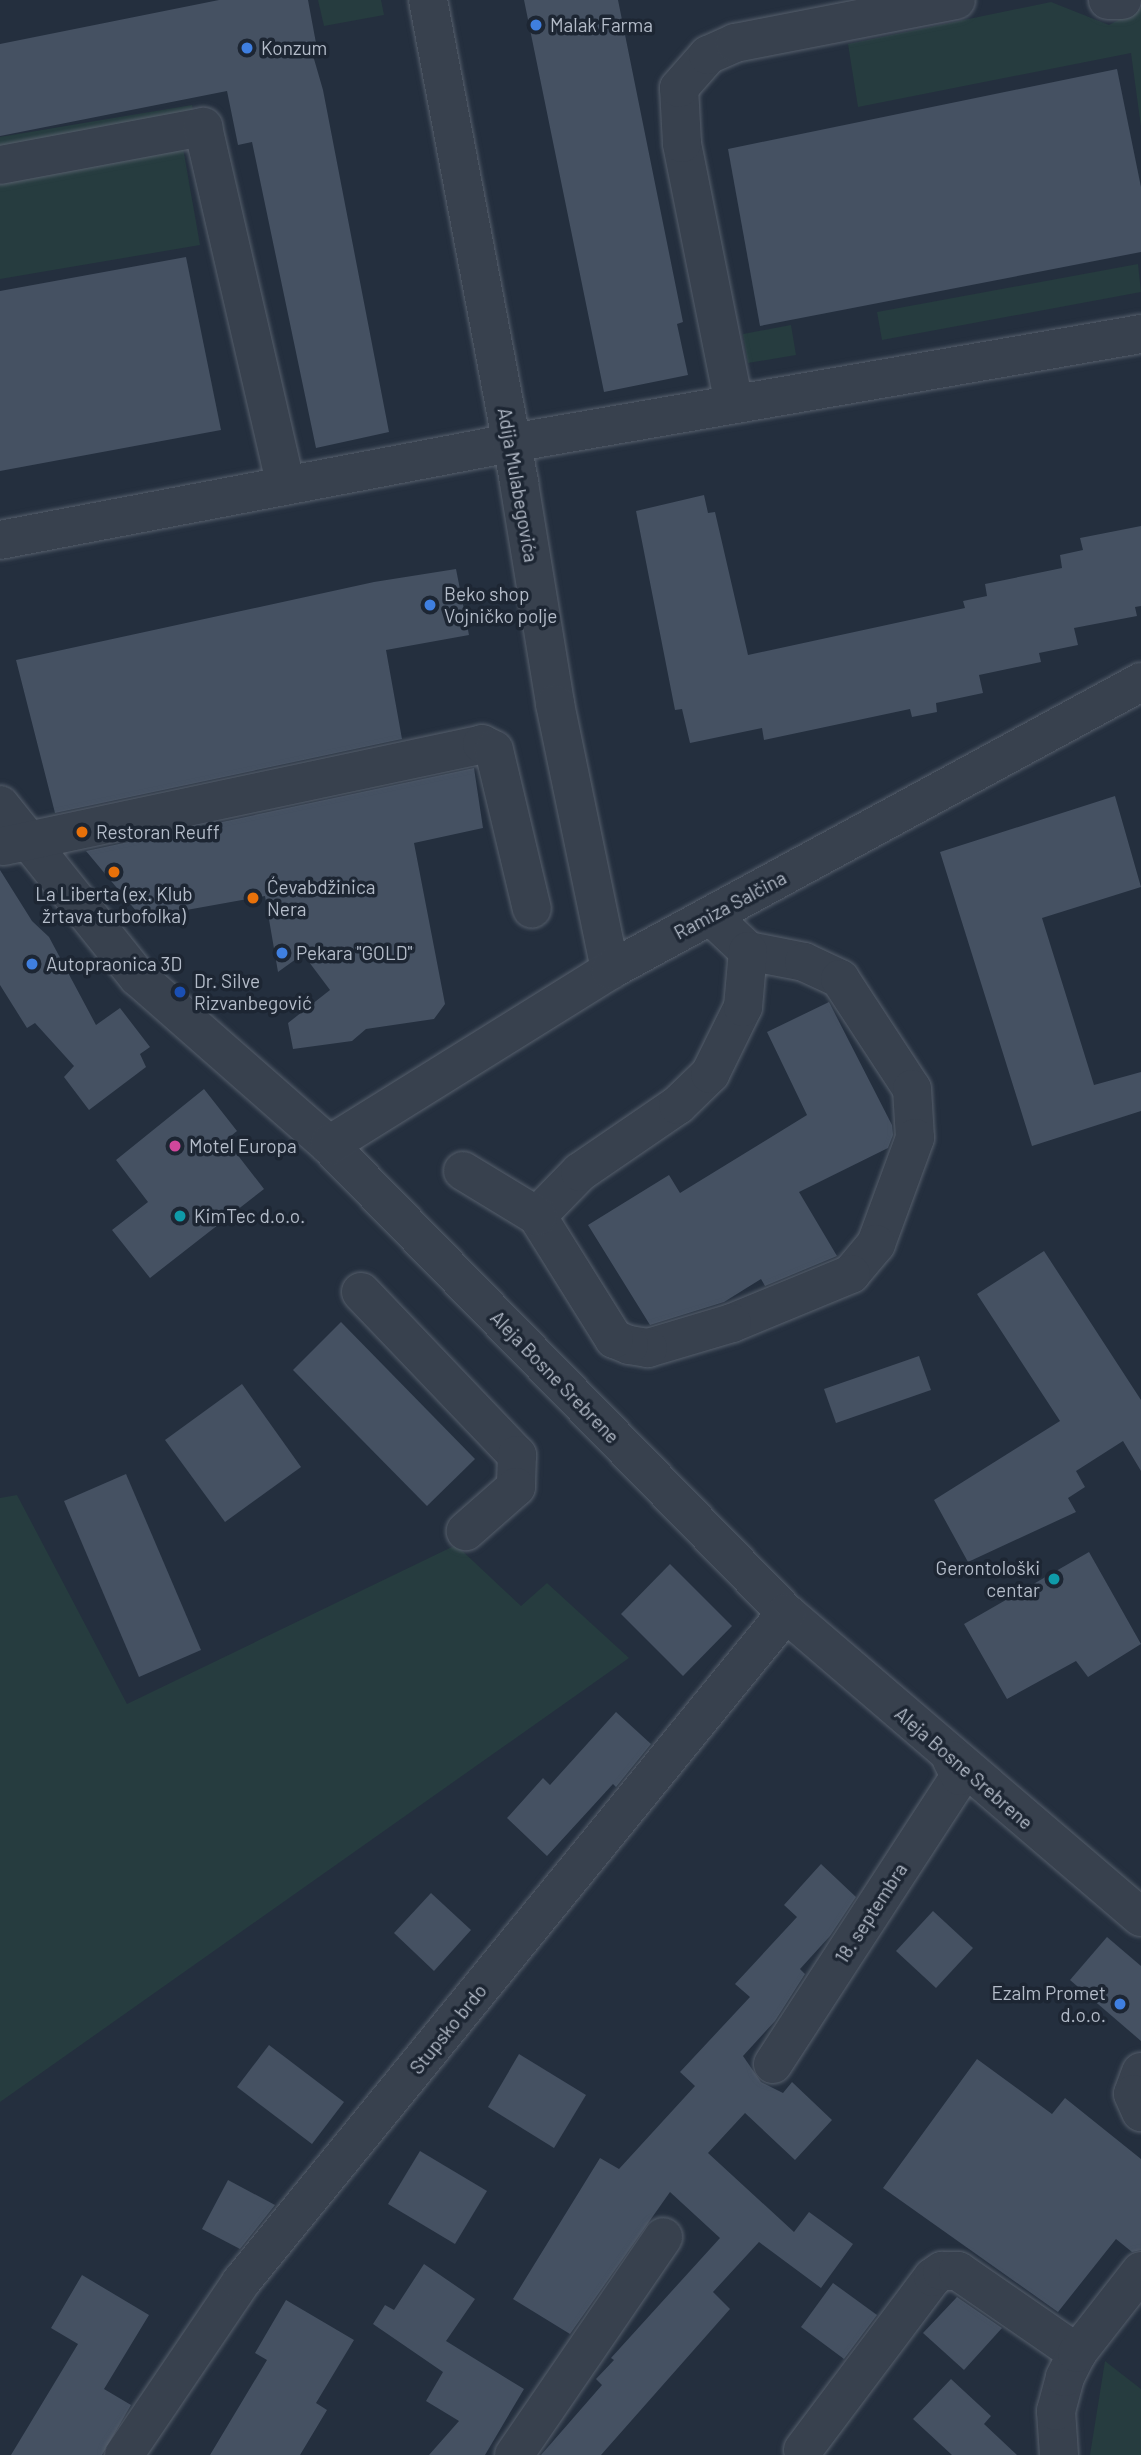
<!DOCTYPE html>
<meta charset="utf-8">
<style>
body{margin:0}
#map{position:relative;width:1141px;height:2455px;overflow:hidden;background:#242f3e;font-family:Barlow,sans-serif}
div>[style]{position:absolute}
.green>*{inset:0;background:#263c3f}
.building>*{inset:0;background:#455162}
.roads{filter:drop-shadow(0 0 2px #565f6c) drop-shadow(0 0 2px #565f6c)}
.minor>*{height:38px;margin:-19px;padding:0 19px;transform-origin:19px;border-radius:19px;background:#38414e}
.dots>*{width:19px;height:19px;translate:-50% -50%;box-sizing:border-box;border:4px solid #1d2633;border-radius:50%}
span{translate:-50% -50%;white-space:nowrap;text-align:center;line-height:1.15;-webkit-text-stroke:7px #1d2633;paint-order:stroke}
.poi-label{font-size:19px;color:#b4bcc9}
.left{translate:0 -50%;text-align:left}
.right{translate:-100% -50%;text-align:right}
.street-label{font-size:19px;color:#b4bcc9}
</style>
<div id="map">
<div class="green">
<i style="clip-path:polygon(318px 0,381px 0,384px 15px,324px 26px)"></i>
<i style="clip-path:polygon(1051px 2px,1109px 25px,1141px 8px,1141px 127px,1131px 53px,858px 107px,848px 44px)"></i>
<i style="clip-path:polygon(192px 105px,195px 121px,0 153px,0 137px)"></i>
<i style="clip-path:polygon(182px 142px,200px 245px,0 279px,0 177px)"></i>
<i style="clip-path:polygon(1138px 264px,1141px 292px,882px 340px,877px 312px)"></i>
<i style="clip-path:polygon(791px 325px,796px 355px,748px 363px,743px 334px)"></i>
<i style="clip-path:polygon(17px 1495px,127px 1704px,456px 1545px,521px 1606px,547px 1583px,629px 1658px,0 2102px,0 1498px)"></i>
<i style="clip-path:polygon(1105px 2361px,1141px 2389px,1141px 2455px,1090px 2455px)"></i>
</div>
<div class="building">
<i style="clip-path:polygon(219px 0,308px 0,316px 43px,312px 52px,323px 90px,389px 432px,316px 448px,252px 142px,238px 145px,227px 91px,0 136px,0 44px)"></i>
<i style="clip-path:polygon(524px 0,618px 0,683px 322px,677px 324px,688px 375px,604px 392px)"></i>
<i style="clip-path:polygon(1117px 69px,1141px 187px,1141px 252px,760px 326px,728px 149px)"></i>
<i style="clip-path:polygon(186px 257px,221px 430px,0 471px,0 291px)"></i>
<i style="clip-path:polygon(704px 495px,708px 513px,715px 512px,748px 655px,965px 608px,963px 601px,987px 596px,985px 584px,1062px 568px,1060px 555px,1083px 550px,1080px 538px,1141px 526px,1141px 606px,1135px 607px,1137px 616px,1074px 628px,1078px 645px,1039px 653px,1041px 662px,979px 675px,983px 693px,936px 703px,937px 712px,912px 717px,910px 709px,764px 740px,762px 728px,690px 743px,682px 709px,675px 710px,636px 511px)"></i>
<i style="clip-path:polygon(456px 569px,469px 635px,386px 650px,402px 739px,55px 813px,16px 660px,374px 582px)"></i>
<i style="clip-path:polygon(474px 768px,483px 828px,414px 843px,445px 1004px,434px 1019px,366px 1029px,352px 1041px,293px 1049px,288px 1023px,330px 990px,303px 954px,278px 972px,265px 896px,142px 918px,86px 851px)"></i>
<i style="clip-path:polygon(1115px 796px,1141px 887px,1042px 918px,1094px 1085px,1141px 1072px,1141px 1111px,1032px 1146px,940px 852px)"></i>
<i style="clip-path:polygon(0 870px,32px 921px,49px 937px,96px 1025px,120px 1008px,150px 1047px,140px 1054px,146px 1067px,89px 1110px,64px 1077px,74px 1066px,35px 1023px,27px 1028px,0 985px)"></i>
<i style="clip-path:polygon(829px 1002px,892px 1125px,893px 1135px,888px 1148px,799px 1192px,837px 1256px,765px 1286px,761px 1279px,724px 1302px,650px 1325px,588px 1225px,669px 1175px,680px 1193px,807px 1115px,767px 1032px)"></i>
<i style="clip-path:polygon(204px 1089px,237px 1131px,226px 1140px,264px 1189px,150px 1278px,112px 1230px,148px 1202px,116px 1160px)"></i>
<i style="clip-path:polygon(1044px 1251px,1141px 1400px,1141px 1471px,1123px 1441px,1076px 1471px,1085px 1487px,1068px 1498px,1076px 1512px,968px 1562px,934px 1500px,1060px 1421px,977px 1294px)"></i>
<i style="clip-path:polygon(341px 1322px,475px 1459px,427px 1506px,293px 1370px)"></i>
<i style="clip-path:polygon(919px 1356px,931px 1390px,836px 1423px,824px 1389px)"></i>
<i style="clip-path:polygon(242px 1384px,301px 1467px,225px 1522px,165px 1440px)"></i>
<i style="clip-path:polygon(126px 1474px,201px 1650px,139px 1677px,64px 1501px)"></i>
<i style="clip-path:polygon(1089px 1552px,1141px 1644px,1088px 1677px,1076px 1661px,1007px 1699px,964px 1624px)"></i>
<i style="clip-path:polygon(670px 1564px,732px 1626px,683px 1676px,621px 1614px)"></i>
<i style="clip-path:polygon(616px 1712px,651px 1744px,616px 1787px,613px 1784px,547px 1856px,507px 1818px,543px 1778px,550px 1785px)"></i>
<i style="clip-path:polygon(821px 1864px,856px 1897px,830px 1936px,800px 1969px,805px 1974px,775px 2021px,743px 2056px,761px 2082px,783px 2093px,792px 2082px,832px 2120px,795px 2160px,745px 2113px,708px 2153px,794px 2232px,809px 2212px,853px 2244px,821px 2288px,759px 2242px,713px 2292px,730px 2309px,601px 2455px,541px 2455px,602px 2385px,596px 2379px,614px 2360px,611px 2358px,720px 2238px,670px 2192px,570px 2334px,513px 2299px,600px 2158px,619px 2169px,695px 2086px,680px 2072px,750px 1997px,735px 1984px,797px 1917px,784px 1905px)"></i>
<i style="clip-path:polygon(431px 1893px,471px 1930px,434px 1971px,394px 1933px)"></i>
<i style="clip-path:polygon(933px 1911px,973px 1948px,936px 1988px,896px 1951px)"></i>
<i style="clip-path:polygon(1107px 1937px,1141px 1966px,1141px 2041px,1070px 1980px)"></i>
<i style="clip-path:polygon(269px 2045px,344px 2102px,312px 2144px,237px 2087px)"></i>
<i style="clip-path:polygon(519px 2054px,586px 2095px,554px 2148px,488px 2107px)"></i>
<i style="clip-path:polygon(977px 2059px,1052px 2114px,1065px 2098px,1141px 2159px,1141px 2250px,1132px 2252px,1116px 2239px,1058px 2312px,883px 2188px)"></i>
<i style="clip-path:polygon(420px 2151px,487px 2191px,455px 2244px,388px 2204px)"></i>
<i style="clip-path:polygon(228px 2180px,275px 2205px,240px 2249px,202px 2229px)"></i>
<i style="clip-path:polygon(424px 2264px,475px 2299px,446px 2341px,524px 2389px,485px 2455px,429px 2455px,459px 2421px,426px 2401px,443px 2372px,373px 2324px,385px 2305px,394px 2310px)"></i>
<i style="clip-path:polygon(82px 2275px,149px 2315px,104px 2389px,131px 2405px,102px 2455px,11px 2455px,78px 2344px,51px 2328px)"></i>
<i style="clip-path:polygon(833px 2283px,877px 2315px,844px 2359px,801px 2327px)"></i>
<i style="clip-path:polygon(957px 2297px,1002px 2328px,964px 2370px,923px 2333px)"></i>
<i style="clip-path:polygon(286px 2300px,354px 2340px,316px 2403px,327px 2410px,300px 2455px,210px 2455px,267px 2360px,255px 2353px)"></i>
<i style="clip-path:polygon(951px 2379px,991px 2416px,984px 2424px,1017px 2455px,952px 2455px,913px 2419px)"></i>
</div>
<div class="roads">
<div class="minor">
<i style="left:428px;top:0;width:491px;rotate:79.3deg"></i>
<i style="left:519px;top:483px;width:224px;rotate:80.7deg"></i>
<i style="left:555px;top:704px;width:272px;rotate:78.3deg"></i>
<i style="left:1108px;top:0;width:14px"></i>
<i style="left:0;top:165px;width:207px;rotate:-10.6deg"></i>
<i style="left:203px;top:127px;width:368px;rotate:77deg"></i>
<i style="left:734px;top:404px;width:266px;rotate:-101.3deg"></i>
<i style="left:682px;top:143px;width:55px;rotate:-93.1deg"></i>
<i style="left:679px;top:88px;width:44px;rotate:-48.7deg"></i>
<i style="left:708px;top:55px;width:30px;rotate:-24deg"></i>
<i style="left:735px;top:43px;width:225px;rotate:-11deg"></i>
<i style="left:0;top:540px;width:520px;rotate:-10.75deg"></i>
<i style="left:511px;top:443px;width:639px;rotate:-9.82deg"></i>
<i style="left:0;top:805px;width:221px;rotate:51.3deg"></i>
<i style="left:138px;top:977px;width:254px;rotate:41.3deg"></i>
<i style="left:329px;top:1145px;width:654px;rotate:45.68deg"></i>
<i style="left:786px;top:1613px;width:467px;rotate:40.6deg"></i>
<i style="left:4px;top:846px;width:489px;rotate:-12deg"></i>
<i style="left:482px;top:744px;width:13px;rotate:27deg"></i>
<i style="left:494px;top:750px;width:163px;rotate:76.6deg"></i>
<i style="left:711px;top:916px;width:51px;rotate:43.4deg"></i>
<i style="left:748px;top:951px;width:57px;rotate:11.1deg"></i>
<i style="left:804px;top:962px;width:40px;rotate:25deg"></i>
<i style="left:840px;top:979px;width:131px;rotate:56.8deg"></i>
<i style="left:912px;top:1089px;width:49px;rotate:86.5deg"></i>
<i style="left:915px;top:1138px;width:113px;rotate:110.2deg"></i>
<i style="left:876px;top:1244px;width:39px;rotate:130deg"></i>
<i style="left:851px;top:1274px;width:129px;rotate:157.6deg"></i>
<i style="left:732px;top:1323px;width:88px;rotate:163.4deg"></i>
<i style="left:648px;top:1348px;width:19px;rotate:-171deg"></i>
<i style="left:629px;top:1345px;width:16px;rotate:-158deg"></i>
<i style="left:614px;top:1339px;width:145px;rotate:-122deg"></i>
<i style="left:537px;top:1216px;width:62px;rotate:-45.7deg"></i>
<i style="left:580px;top:1172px;width:119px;rotate:-34.4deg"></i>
<i style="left:678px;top:1105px;width:45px;rotate:-44.1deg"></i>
<i style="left:710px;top:1074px;width:75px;rotate:-63.8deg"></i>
<i style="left:743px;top:1007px;width:56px;rotate:-84.9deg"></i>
<i style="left:329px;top:1145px;width:331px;rotate:-31.9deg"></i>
<i style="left:610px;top:970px;width:604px;rotate:-28.47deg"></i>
<i style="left:463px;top:1171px;width:87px;rotate:31.3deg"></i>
<i style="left:361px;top:1292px;width:226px;rotate:46.3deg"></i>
<i style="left:517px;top:1455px;width:32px;rotate:92deg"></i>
<i style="left:516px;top:1487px;width:67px;rotate:138.7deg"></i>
<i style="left:773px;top:2064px;width:343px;rotate:-57deg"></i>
<i style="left:960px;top:1776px;width:18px;rotate:-117deg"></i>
<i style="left:1141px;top:2072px;width:23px;rotate:110deg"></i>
<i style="left:1133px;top:2094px;width:20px;rotate:66deg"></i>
<i style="left:803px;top:2450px;width:216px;rotate:-53.1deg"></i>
<i style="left:933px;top:2277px;width:11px;rotate:-34deg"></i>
<i style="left:942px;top:2271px;width:16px"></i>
<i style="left:958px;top:2271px;width:145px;rotate:34.6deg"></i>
<i style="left:124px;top:2455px;width:209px;rotate:-55.9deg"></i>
<i style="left:241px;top:2282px;width:863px;rotate:-50.83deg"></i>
<i style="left:514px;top:2455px;width:264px;rotate:-55.6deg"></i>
<i style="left:1059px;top:2455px;width:44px;rotate:-93.9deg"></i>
<i style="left:1056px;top:2411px;width:35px;rotate:-75deg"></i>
<i style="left:1065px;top:2377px;width:27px;rotate:-63deg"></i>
<i style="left:1077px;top:2353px;width:104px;rotate:-52deg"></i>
</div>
</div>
<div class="dots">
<i style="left:536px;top:25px;background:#3f7fe0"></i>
<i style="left:247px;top:48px;background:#3f7fe0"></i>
<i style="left:430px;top:605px;background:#3f7fe0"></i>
<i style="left:82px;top:832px;background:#e8710a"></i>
<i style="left:114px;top:872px;background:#e8710a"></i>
<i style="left:253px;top:898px;background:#e8710a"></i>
<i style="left:282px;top:953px;background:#3f7fe0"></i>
<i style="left:32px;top:964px;background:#3f7fe0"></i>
<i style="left:180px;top:992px;background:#1a4fb4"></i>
<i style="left:175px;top:1146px;background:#d1479c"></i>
<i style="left:180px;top:1216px;background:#0f9aa8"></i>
<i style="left:1054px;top:1579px;background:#0f9aa8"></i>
<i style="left:1120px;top:2004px;background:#3f7fe0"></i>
</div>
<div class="poi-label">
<span class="left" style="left:550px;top:25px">Malak Farma</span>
<span class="left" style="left:261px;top:48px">Konzum</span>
<span class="left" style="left:444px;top:605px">Beko shop<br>Vojničko polje</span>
<span class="left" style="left:96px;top:832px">Restoran Reuff</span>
<span class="left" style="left:267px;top:898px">Ćevabdžinica<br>Nera</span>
<span style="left:114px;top:905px">La Liberta (ex. Klub<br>žrtava turbofolka)</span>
<span class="left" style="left:296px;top:953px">Pekara "GOLD"</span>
<span class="left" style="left:46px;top:964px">Autopraonica 3D</span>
<span class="left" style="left:194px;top:992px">Dr. Silve<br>Rizvanbegović</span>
<span class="left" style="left:189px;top:1146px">Motel Europa</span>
<span class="left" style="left:194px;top:1216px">KimTec d.o.o.</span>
<span class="right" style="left:1040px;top:1579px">Gerontološki<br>centar</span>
<span class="right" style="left:1106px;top:2004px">Ezalm Promet<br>d.o.o.</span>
</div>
<div class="street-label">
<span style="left:518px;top:485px;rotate:80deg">Adija Mulabegovića</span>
<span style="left:730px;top:905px;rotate:-28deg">Ramiza Salčina</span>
<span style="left:555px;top:1377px;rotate:46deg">Aleja Bosne Srebrene</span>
<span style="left:964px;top:1768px;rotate:41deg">Aleja Bosne Srebrene</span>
<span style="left:871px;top:1913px;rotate:-57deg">18. septembra</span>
<span style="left:448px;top:2029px;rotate:-51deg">Stupsko brdo</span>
</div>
</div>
